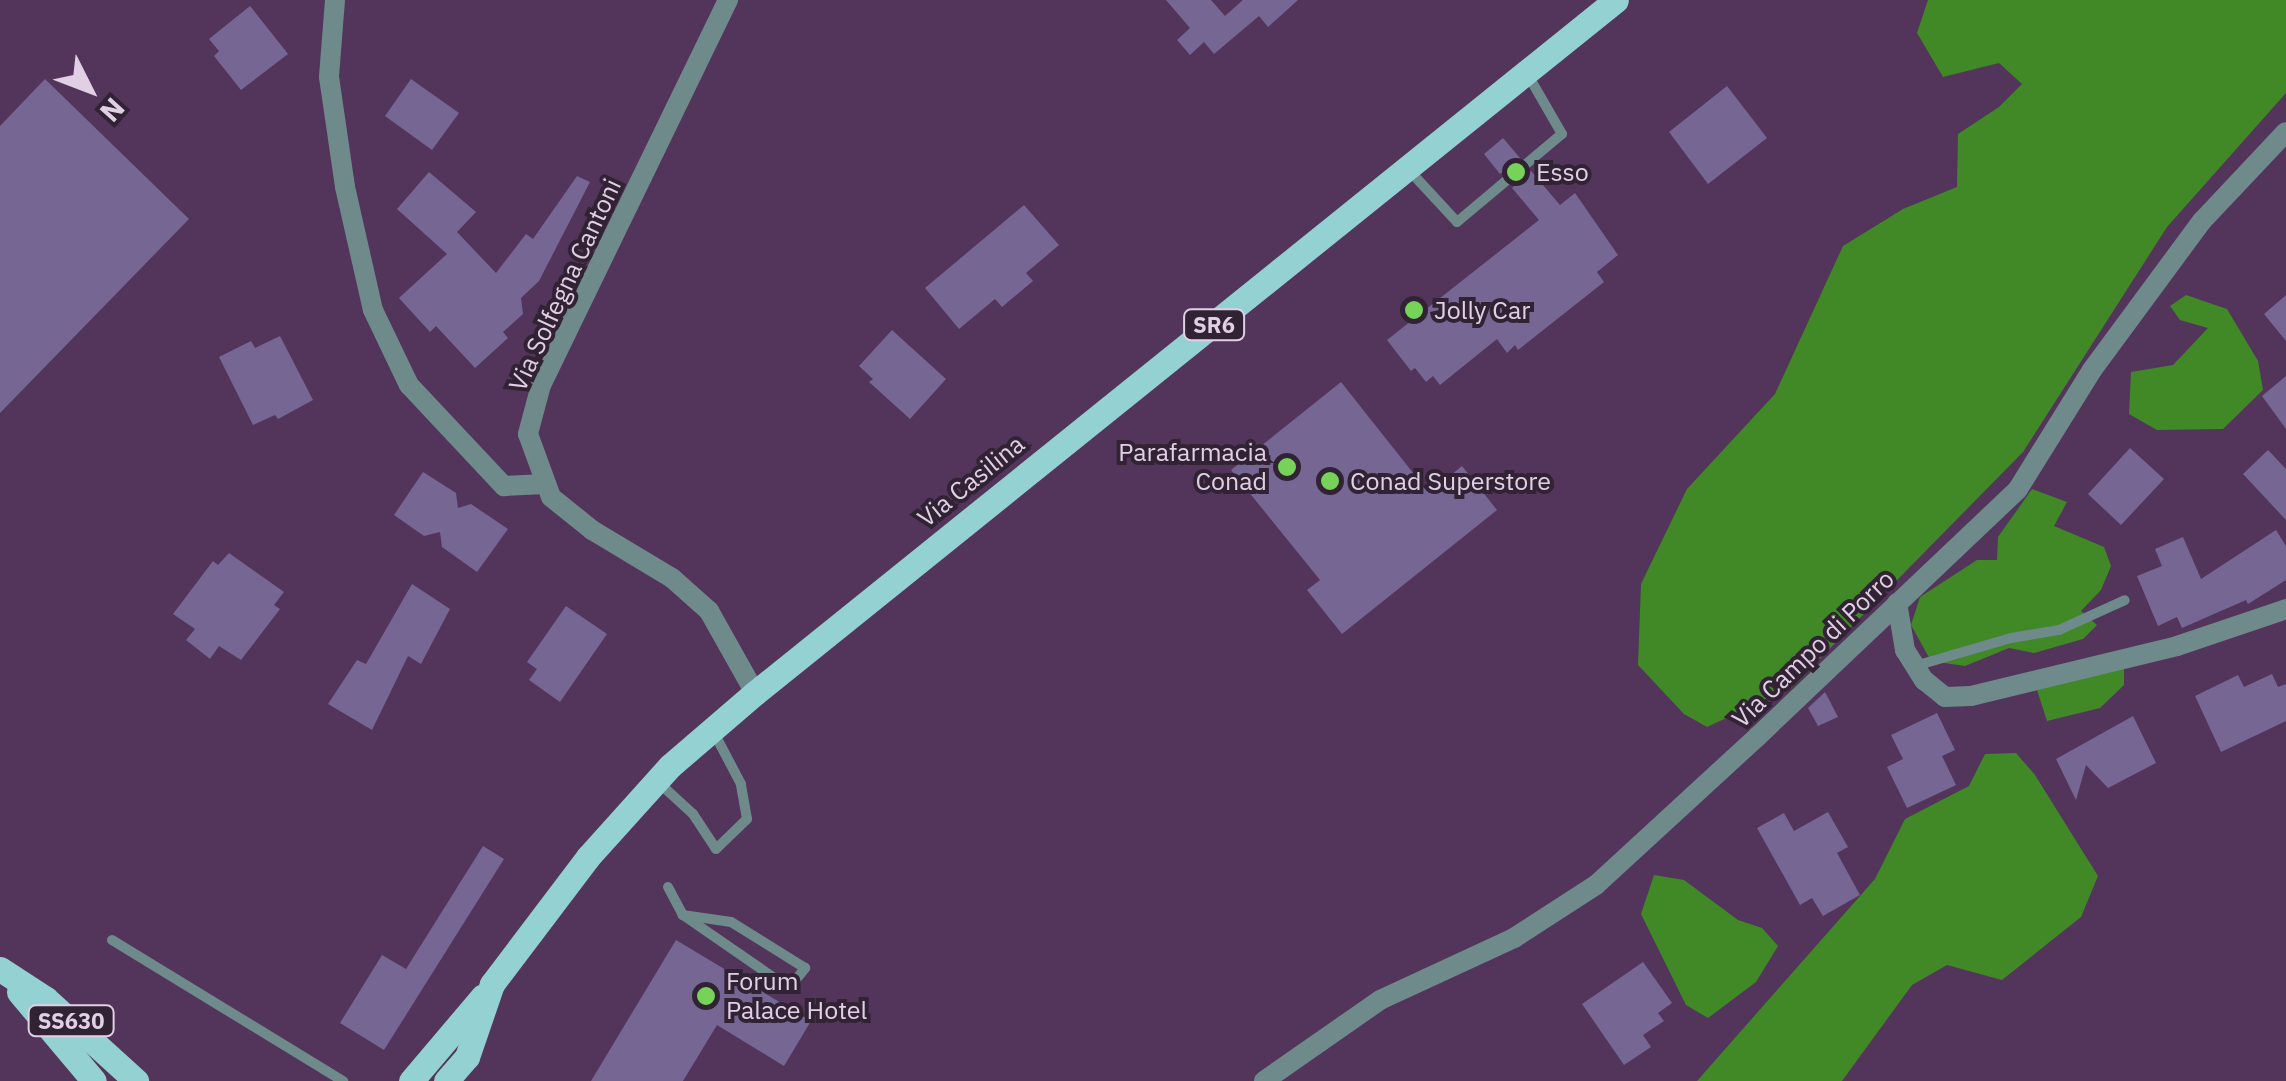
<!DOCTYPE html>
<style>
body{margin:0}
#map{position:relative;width:2286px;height:1081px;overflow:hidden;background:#53355b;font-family:"IBM Plex Sans",sans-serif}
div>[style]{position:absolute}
.forest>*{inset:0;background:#408926}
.building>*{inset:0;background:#756694}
.lane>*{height:10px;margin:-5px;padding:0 5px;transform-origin:5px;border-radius:5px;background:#6e8a8b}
.street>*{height:20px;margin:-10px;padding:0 10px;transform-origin:10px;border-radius:10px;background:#6e8a8b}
.primary>*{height:25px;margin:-12.5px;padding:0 12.5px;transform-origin:12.5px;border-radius:12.5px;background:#94d1d3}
.dots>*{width:28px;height:28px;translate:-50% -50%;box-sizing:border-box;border:5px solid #312334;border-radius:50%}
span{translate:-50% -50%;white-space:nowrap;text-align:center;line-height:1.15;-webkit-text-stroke:8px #312334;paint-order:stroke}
.shield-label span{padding:2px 8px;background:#312334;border:2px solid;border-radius:8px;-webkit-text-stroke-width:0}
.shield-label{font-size:22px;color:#e1cfe6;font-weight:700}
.poi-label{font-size:25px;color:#e1cfe6}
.left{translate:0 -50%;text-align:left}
.right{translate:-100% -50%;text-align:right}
.street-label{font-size:25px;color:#e1cfe6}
.north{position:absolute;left:40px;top:40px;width:100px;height:100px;-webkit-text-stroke:8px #312334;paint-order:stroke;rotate:132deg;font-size:28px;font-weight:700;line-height:40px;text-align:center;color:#e1cfe6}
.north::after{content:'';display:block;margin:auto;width:35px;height:45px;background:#e1cfe6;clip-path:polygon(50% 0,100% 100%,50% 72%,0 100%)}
</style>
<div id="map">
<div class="forest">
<i style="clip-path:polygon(1928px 0,2286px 0,2286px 93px,2167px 227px,2023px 452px,1791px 688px,1707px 727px,1684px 714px,1638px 665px,1641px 584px,1687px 489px,1775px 394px,1843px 246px,1903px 209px,1957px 187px,1958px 134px,1999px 107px,2022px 84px,1999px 63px,1943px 77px,1917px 33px)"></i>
<i style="clip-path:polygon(2186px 295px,2227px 309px,2258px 361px,2263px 390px,2223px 429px,2157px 430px,2129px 414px,2131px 372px,2173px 365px,2208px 328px,2180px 320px,2170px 306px)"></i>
<i style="clip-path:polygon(2032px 489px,2067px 502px,2054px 526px,2104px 547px,2111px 566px,2101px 590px,2081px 611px,2097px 625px,2083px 639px,2034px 653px,2009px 648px,1965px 666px,1931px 661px,1911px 625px,1920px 597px,1977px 560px,1997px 560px,1998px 537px)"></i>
<i style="clip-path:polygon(2124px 666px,2124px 685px,2100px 708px,2047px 721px,2037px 690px)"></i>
<i style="clip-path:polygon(2016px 753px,2035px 775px,2098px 876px,2081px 917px,2002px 980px,1947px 965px,1912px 985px,1842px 1081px,1697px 1081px,1875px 879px,1905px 819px,1969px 786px,1985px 754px)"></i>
<i style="clip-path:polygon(1654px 875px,1684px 880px,1738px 920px,1762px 928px,1778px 946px,1756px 982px,1708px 1018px,1686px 1005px,1641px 914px)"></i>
</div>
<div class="building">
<i style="clip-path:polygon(1166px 0,1211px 0,1225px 16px,1243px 0,1298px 0,1268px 27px,1259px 16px,1214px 54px,1204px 42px,1190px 55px,1177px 40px,1190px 28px)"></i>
<i style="clip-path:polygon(250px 6px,288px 54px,241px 90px,214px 56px,219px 51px,209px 39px)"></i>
<i style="clip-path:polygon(45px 79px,189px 219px,0 413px,0 126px)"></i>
<i style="clip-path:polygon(411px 79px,459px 113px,432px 150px,385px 116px)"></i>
<i style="clip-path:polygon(1727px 86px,1767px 138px,1708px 184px,1669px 132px)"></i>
<i style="clip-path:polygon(1503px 138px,1520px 158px,1500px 174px,1484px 154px)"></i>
<i style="clip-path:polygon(1531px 171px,1560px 205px,1575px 193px,1618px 255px,1597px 272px,1604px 282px,1518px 350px,1515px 345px,1507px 353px,1497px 339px,1440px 385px,1433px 376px,1426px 382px,1415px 368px,1411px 371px,1387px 340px,1539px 220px,1512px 188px)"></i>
<i style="clip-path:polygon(429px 172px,476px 212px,457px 232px,496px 273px,526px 234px,533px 239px,577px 176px,590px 182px,539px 281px,521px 298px,523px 314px,503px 332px,508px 338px,475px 368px,436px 326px,430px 332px,399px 298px,447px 254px,397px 209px)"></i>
<i style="clip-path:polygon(1024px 205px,1059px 245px,1026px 273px,1033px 281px,1002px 307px,995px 299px,959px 329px,925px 288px)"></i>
<i style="clip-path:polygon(2286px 295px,2286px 341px,2264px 314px)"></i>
<i style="clip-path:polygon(892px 330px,946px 379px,910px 419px,869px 382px,873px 379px,859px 366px)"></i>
<i style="clip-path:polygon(280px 336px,313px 400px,278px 419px,275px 415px,253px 425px,219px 357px,251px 341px,255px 348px)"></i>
<i style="clip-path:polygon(2286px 376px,2286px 429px,2262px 396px)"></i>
<i style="clip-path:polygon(1341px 382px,1429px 493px,1462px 466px,1497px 510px,1342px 634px,1307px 590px,1320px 580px,1231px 470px)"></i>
<i style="clip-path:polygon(2130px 448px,2164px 479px,2121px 525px,2088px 494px)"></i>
<i style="clip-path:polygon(2268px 450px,2286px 469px,2286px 520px,2243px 474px)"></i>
<i style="clip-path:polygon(423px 472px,456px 493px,458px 508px,471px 504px,508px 529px,477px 572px,442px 547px,440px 532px,424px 536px,394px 515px)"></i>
<i style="clip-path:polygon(2276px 530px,2286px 546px,2286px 580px,2248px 604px,2246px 600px,2182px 628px,2177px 617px,2158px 626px,2137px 576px,2162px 566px,2155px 549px,2183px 537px,2201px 579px)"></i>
<i style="clip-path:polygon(229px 553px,284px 592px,274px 605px,280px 609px,241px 660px,219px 646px,210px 659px,186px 640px,195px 629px,173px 614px,213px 561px,218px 565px)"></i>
<i style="clip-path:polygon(412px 584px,450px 609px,421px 664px,408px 656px,372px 730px,328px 704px,357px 660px,366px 664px)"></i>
<i style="clip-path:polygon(566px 606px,607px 634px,560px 702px,529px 680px,537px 669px,527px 662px)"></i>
<i style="clip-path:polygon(2272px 674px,2278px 687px,2286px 684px,2286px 721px,2221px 752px,2195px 696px,2238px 675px,2244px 687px)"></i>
<i style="clip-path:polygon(1825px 692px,1838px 717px,1818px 726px,1808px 708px)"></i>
<i style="clip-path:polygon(1937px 713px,1955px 750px,1942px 756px,1956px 785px,1907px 808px,1887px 767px,1903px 759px,1891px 735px)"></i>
<i style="clip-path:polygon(2133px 716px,2156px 763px,2108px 788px,2086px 765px,2076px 800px,2056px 759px)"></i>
<i style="clip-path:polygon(1828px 812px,1848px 847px,1837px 853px,1860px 895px,1823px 916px,1812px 898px,1800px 905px,1757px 828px,1784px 813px,1794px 831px)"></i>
<i style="clip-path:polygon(483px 846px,504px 859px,384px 1050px,340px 1023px,382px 955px,406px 969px)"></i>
<i style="clip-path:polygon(676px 940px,811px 1021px,784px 1066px,717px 1025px,683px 1081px,591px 1081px)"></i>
<i style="clip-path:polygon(1643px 962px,1672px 1003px,1658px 1013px,1664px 1021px,1643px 1035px,1651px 1047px,1624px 1065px,1582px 1004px)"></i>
</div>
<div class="lane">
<i style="left:1408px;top:169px;width:72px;rotate:47.2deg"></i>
<i style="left:1457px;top:222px;width:137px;rotate:-40deg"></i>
<i style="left:1562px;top:134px;width:68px;rotate:-120deg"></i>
<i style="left:1915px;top:666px;width:100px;rotate:-16.3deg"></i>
<i style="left:2011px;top:638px;width:49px;rotate:-9.5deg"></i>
<i style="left:2059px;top:630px;width:72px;rotate:-24.4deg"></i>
<i style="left:657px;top:781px;width:49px;rotate:42.5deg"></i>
<i style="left:693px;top:814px;width:42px;rotate:56.7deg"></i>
<i style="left:716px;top:849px;width:43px;rotate:-44.1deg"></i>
<i style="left:747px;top:819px;width:36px;rotate:-100deg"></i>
<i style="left:741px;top:784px;width:62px;rotate:-117.8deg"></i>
<i style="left:668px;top:887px;width:32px;rotate:62deg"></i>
<i style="left:683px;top:915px;width:129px;rotate:34.6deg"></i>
<i style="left:789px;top:988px;width:26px;rotate:-51deg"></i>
<i style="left:805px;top:968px;width:87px;rotate:-148.1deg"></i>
<i style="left:731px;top:922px;width:49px;rotate:-171.7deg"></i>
<i style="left:112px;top:940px;width:271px;rotate:31.4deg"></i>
</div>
<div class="street">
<i style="left:335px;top:0;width:77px;rotate:94.5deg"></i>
<i style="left:329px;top:77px;width:111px;rotate:81.7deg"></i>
<i style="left:345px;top:187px;width:126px;rotate:77.2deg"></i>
<i style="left:373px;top:310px;width:83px;rotate:64.4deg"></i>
<i style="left:409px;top:385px;width:139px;rotate:46.8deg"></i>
<i style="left:504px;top:486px;width:42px;rotate:-2.7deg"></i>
<i style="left:728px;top:0;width:428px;rotate:115.9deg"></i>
<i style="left:541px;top:385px;width:51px;rotate:104.9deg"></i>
<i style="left:528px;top:434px;width:67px;rotate:69.9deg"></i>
<i style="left:551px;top:497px;width:53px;rotate:38.8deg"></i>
<i style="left:592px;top:530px;width:93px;rotate:31deg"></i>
<i style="left:672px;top:578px;width:50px;rotate:41.7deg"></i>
<i style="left:709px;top:611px;width:94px;rotate:60.7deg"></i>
<i style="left:1897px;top:603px;width:48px;rotate:80.3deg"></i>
<i style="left:1905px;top:650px;width:36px;rotate:58deg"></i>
<i style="left:1924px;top:680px;width:27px;rotate:39deg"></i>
<i style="left:1945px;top:697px;width:26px;rotate:-2deg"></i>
<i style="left:1971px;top:696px;width:212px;rotate:-13.6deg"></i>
<i style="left:2177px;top:646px;width:115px;rotate:-18.7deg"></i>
<i style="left:1264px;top:1081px;width:141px;rotate:-34.9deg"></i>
<i style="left:1380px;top:1000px;width:148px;rotate:-24.8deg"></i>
<i style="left:1514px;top:938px;width:98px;rotate:-32.9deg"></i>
<i style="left:1596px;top:885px;width:219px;rotate:-42.6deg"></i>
<i style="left:1757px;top:737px;width:360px;rotate:-43.5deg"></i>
<i style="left:2018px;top:489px;width:140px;rotate:-58.1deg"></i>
<i style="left:2092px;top:370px;width:185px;rotate:-53.6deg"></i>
<i style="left:2202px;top:221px;width:122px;rotate:-46.7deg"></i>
</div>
<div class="primary">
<i style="left:0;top:969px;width:55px;rotate:33.1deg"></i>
<i style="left:46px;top:999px;width:122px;rotate:42.3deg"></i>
<i style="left:19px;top:992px;width:116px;rotate:49.9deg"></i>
<i style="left:411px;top:1081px;width:111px;rotate:-49.7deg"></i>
<i style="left:446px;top:1081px;width:32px;rotate:-49deg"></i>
<i style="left:467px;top:1057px;width:77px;rotate:-71.1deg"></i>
<i style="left:492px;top:984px;width:159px;rotate:-52.9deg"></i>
<i style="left:588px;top:857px;width:122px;rotate:-48deg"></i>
<i style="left:670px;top:766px;width:112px;rotate:-40.7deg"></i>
<i style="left:755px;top:693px;width:1105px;rotate:-38.83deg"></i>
</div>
<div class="dots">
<i style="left:1516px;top:172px;background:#77d259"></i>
<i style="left:1414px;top:310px;background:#77d259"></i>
<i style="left:1287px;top:467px;background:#77d259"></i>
<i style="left:1330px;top:481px;background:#77d259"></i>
<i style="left:706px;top:996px;background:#77d259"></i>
</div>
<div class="shield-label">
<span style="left:1214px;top:325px">SR6</span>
<span style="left:71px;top:1021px">SS630</span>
</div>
<div class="poi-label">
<span class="left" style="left:1536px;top:172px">Esso</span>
<span class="left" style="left:1434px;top:310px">Jolly Car</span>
<span class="right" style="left:1267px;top:467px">Parafarmacia<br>Conad</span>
<span class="left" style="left:1350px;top:481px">Conad Superstore</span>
<span class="left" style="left:726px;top:996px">Forum<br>Palace Hotel</span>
</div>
<div class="street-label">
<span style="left:565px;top:285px;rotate:-65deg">Via Solfegna Cantoni</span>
<span style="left:971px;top:481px;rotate:-39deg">Via Casilina</span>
<span style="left:1813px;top:649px;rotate:-44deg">Via Campo di Porro</span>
</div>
<div class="north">N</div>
</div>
